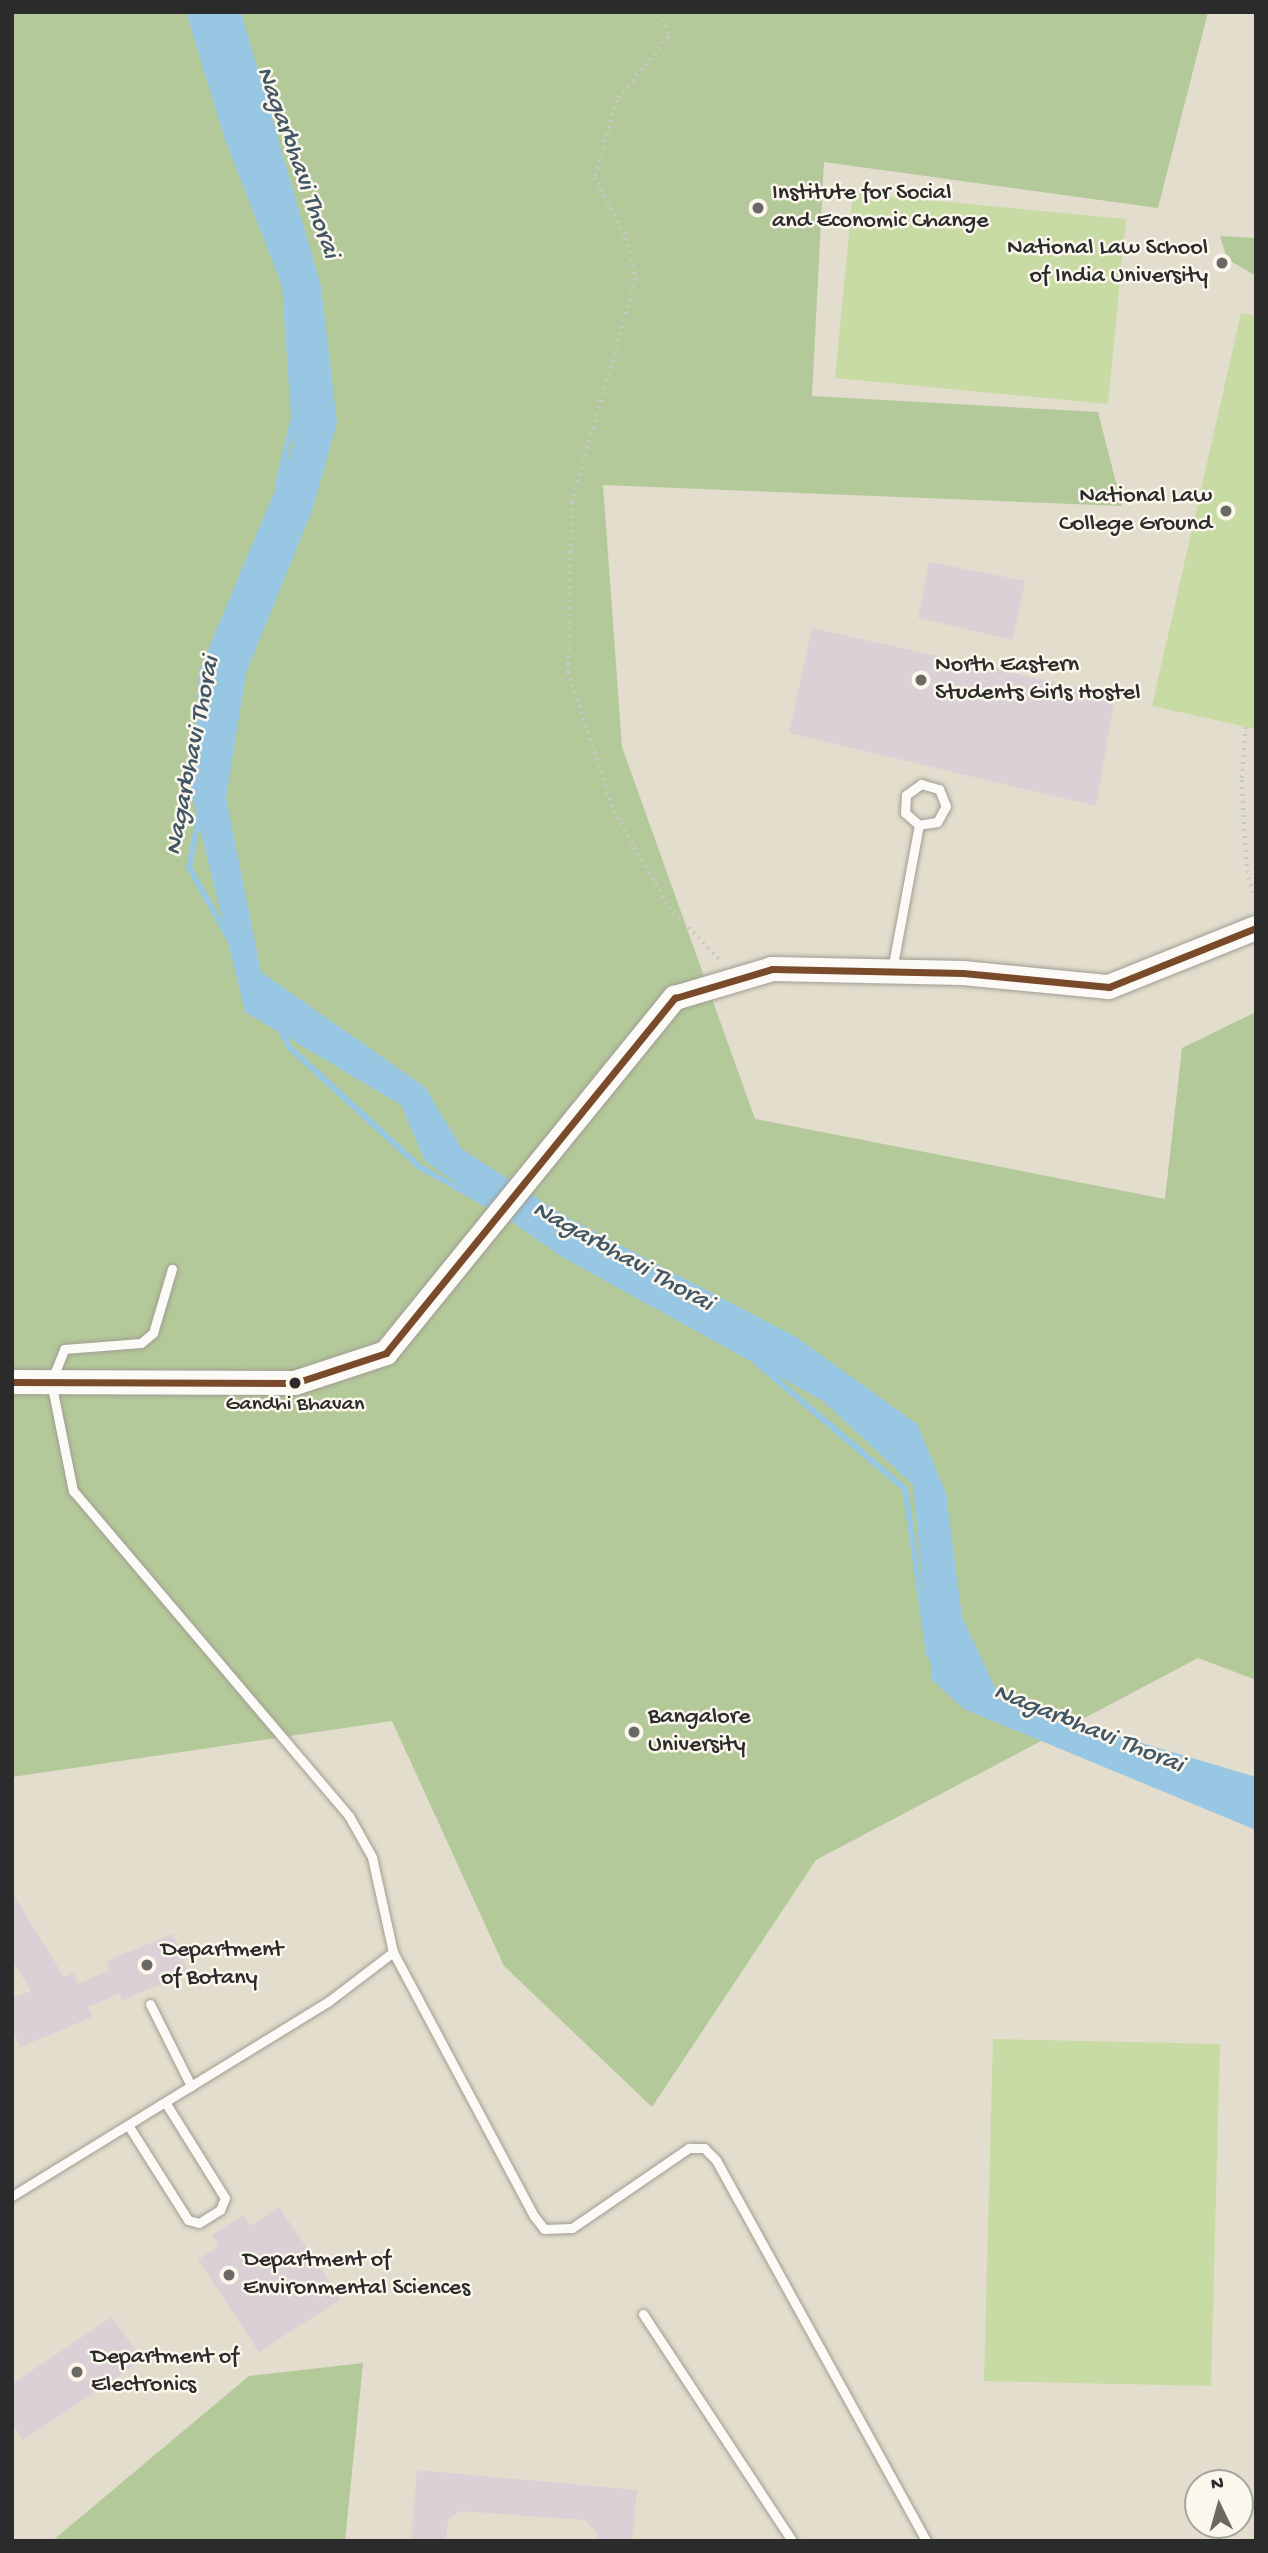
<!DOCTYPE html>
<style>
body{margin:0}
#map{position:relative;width:1268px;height:2553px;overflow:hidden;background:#e2ddcc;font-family:"Gochi Hand",sans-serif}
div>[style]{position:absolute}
.green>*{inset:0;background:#c8dba4}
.forest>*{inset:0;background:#b4c99a}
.water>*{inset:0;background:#98c7e4}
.stream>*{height:6px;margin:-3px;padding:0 3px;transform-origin:3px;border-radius:3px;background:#98c7e4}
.building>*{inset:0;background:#dad0d6}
.path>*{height:3.5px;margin-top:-1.75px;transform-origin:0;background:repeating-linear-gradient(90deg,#c8c7c3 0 2px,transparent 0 7px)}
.roads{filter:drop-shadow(0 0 2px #a09d93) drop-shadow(0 0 2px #a09d93)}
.service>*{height:9px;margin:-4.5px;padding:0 4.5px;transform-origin:4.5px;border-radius:4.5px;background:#fbfaf7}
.secondary>*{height:24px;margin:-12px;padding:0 12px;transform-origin:12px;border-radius:12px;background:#fbfaf7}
.bus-1>*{height:7px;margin:-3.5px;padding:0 3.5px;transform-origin:3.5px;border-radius:3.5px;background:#7a4b2a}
.dots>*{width:19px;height:19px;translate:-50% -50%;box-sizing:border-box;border:4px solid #fbf7ec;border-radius:50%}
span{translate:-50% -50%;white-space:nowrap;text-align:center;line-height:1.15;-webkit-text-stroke:5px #fbf7ec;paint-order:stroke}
.bus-label{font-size:22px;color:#2b2b2b}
.poi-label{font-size:24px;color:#2b2b2b}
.left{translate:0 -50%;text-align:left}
.right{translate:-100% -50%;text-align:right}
.water-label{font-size:26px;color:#425766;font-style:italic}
.frame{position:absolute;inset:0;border:14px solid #2b2b2b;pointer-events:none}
.north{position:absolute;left:1184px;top:2469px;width:70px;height:70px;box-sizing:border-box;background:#fbf7ec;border:2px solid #a8a59f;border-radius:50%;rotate:355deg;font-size:19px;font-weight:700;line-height:28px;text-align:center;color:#2b2b2b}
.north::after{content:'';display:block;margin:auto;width:24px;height:32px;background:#6b6963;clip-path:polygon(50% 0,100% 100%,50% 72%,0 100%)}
</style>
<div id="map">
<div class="green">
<i style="clip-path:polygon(853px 193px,1126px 219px,1108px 404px,835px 378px)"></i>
<i style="clip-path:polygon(1241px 313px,1256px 316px,1256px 729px,1152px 706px)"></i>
<i style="clip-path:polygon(993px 2039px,1220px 2044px,1211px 2386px,984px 2381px)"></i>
</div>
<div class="forest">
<i style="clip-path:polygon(12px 12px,1208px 12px,1158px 208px,824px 162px,812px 396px,1098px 412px,1122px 506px,603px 485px,622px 747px,755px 1119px,1165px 1199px,1182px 1048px,1256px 1012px,1256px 1680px,1198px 1658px,816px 1860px,652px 2107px,504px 1966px,392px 1721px,12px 1777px)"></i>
<i style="clip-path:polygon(1220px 236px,1256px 238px,1256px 276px,1227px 259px)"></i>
<i style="clip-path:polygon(363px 2363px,345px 2541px,52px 2541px,249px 2376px)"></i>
</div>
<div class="water">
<i style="clip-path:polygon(186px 12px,241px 12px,321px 286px,337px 423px,312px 511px,246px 673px,226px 798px,261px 972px,425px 1087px,462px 1149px,563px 1215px,796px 1337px,917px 1424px,946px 1493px,962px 1617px,1001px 1701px,1256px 1777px,1256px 1830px,964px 1709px,932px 1680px,913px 1485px,823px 1401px,562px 1257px,425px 1161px,401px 1105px,245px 1012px,191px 792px,199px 671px,293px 447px,282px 286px,224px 137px)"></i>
</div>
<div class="stream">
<i style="left:278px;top:485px;width:66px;rotate:-76.8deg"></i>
<i style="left:199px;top:816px;width:52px;rotate:101.1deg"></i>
<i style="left:189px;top:867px;width:80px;rotate:60.9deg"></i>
<i style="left:280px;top:1029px;width:20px;rotate:63deg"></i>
<i style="left:289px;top:1047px;width:178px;rotate:42.5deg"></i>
<i style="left:420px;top:1167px;width:82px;rotate:29.1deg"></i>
<i style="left:757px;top:1363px;width:194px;rotate:40.4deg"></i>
<i style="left:905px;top:1489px;width:167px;rotate:81.7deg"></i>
<i style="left:929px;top:1654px;width:9px;rotate:49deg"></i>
</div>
<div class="building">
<i style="clip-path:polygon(929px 562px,1025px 581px,1013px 640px,918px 618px)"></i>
<i style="clip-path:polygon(812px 628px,1115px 696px,1096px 806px,789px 733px)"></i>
<i style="clip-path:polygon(12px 1892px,64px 1977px,74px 1973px,78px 1984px,110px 1970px,106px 1961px,173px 1934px,189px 1973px,122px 2000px,120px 1993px,88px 2007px,92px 2017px,20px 2047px,12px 2028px,12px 1998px,31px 1991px,12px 1960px)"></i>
<i style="clip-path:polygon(279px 2207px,341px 2299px,259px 2352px,198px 2260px,219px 2246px,212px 2235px,243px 2215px,250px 2226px)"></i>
<i style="clip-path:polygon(112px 2317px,142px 2360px,23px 2440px,12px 2424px,12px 2384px)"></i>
<i style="clip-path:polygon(417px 2470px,637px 2490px,632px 2541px,597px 2541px,597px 2533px,585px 2520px,460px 2511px,448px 2520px,446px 2541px,411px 2541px)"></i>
</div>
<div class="path">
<i style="left:662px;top:12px;width:26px;rotate:74deg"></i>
<i style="left:669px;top:37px;width:82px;rotate:129.5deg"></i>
<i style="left:617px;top:100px;width:80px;rotate:105.9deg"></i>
<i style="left:595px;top:177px;width:68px;rotate:63.1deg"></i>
<i style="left:626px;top:238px;width:42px;rotate:76.3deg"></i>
<i style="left:636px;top:279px;width:232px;rotate:106deg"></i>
<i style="left:572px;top:502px;width:170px;rotate:91.3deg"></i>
<i style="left:568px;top:672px;width:146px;rotate:71.7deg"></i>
<i style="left:614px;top:811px;width:111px;rotate:60.2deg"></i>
<i style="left:669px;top:907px;width:74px;rotate:46.1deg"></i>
<i style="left:1246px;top:727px;width:53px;rotate:94.3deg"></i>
<i style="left:1242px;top:780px;width:91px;rotate:86.9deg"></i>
<i style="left:1247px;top:871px;width:32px;rotate:74deg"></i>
</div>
<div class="roads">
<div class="service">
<i style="left:921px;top:784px;width:19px;rotate:16deg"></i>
<i style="left:939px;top:789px;width:18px;rotate:68deg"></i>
<i style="left:946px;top:806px;width:18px;rotate:119deg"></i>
<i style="left:937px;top:822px;width:18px;rotate:171deg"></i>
<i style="left:919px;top:825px;width:18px;rotate:-139deg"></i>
<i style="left:905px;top:813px;width:18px;rotate:-87deg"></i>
<i style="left:906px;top:795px;width:19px;rotate:-36deg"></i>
<i style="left:892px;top:970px;width:147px;rotate:-79.5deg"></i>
<i style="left:393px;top:1952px;width:299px;rotate:61.9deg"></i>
<i style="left:534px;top:2216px;width:16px;rotate:52deg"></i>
<i style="left:544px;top:2229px;width:28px;rotate:-2deg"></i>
<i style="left:572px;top:2228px;width:142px;rotate:-34.4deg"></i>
<i style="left:689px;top:2148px;width:15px"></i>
<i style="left:704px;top:2148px;width:17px;rotate:45deg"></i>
<i style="left:716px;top:2160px;width:435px;rotate:61.1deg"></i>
<i style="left:150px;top:2004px;width:92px;rotate:63.4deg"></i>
<i style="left:128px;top:2125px;width:112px;rotate:57.7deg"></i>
<i style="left:188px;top:2220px;width:11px;rotate:15deg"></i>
<i style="left:199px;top:2223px;width:25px;rotate:-32deg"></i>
<i style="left:220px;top:2210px;width:13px;rotate:-67deg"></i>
<i style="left:225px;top:2198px;width:113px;rotate:-122deg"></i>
<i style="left:12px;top:2196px;width:372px;rotate:-31.6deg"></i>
<i style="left:329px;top:2001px;width:81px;rotate:-37.4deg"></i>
<i style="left:393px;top:1952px;width:97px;rotate:-102.5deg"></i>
<i style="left:372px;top:1857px;width:47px;rotate:-119.3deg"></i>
<i style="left:349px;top:1816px;width:426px;rotate:-130.3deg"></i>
<i style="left:73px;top:1491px;width:111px;rotate:-101.4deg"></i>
<i style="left:51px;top:1382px;width:35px;rotate:-68deg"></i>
<i style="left:64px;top:1349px;width:77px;rotate:-4.5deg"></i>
<i style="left:141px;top:1343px;width:16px;rotate:-40deg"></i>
<i style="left:153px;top:1333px;width:67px;rotate:-73.5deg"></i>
<i style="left:643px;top:2314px;width:272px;rotate:56.7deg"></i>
</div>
<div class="secondary">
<i style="left:12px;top:1382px;width:283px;rotate:0.2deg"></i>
<i style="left:295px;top:1383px;width:96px;rotate:-18.2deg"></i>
<i style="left:386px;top:1353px;width:458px;rotate:-50.9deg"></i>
<i style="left:675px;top:998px;width:101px;rotate:-16.6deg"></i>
<i style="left:772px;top:969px;width:191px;rotate:1.2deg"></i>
<i style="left:963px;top:973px;width:147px;rotate:5.5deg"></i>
<i style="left:1109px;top:987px;width:158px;rotate:-21.9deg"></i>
</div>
</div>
<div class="bus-1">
<i style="left:12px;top:1382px;width:283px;rotate:0.2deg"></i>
<i style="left:295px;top:1383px;width:96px;rotate:-18.2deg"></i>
<i style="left:386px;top:1353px;width:458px;rotate:-50.9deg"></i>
<i style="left:675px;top:998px;width:101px;rotate:-16.6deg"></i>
<i style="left:772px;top:969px;width:191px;rotate:1.2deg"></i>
<i style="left:963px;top:973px;width:147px;rotate:5.5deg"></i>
<i style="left:1109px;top:987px;width:158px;rotate:-21.9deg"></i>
</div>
<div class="dots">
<i style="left:758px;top:208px;background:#6b6963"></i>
<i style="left:1222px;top:263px;background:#6b6963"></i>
<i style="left:1226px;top:511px;background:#6b6963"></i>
<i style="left:921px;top:680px;background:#6b6963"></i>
<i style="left:295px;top:1383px;background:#2b2b2b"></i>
<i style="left:634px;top:1732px;background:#6b6963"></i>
<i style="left:147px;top:1965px;background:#6b6963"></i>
<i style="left:229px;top:2275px;background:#6b6963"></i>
<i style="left:77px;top:2372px;background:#6b6963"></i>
</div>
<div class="bus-label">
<span style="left:295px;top:1406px">Gandhi Bhavan</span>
</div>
<div class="poi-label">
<span class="left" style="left:772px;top:208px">Institute for Social<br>and Economic Change</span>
<span class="right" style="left:1208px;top:263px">National Law School<br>of India University</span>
<span class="right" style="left:1212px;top:511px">National Law<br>College Ground</span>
<span class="left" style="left:935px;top:680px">North Eastern<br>Students Girls Hostel</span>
<span class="left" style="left:648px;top:1732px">Bangalore<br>University</span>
<span class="left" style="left:161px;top:1965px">Department<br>of Botany</span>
<span class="left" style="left:243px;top:2275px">Department of<br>Environmental Sciences</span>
<span class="left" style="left:91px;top:2372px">Department of<br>Electronics</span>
</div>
<div class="water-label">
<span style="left:296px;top:163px;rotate:70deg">Nagarbhavi Thorai</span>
<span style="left:194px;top:756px;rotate:-79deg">Nagarbhavi Thorai</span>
<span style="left:622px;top:1258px;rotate:29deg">Nagarbhavi Thorai</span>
<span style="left:1088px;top:1730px;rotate:22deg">Nagarbhavi Thorai</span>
</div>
<div class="frame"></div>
<div class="north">N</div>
</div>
